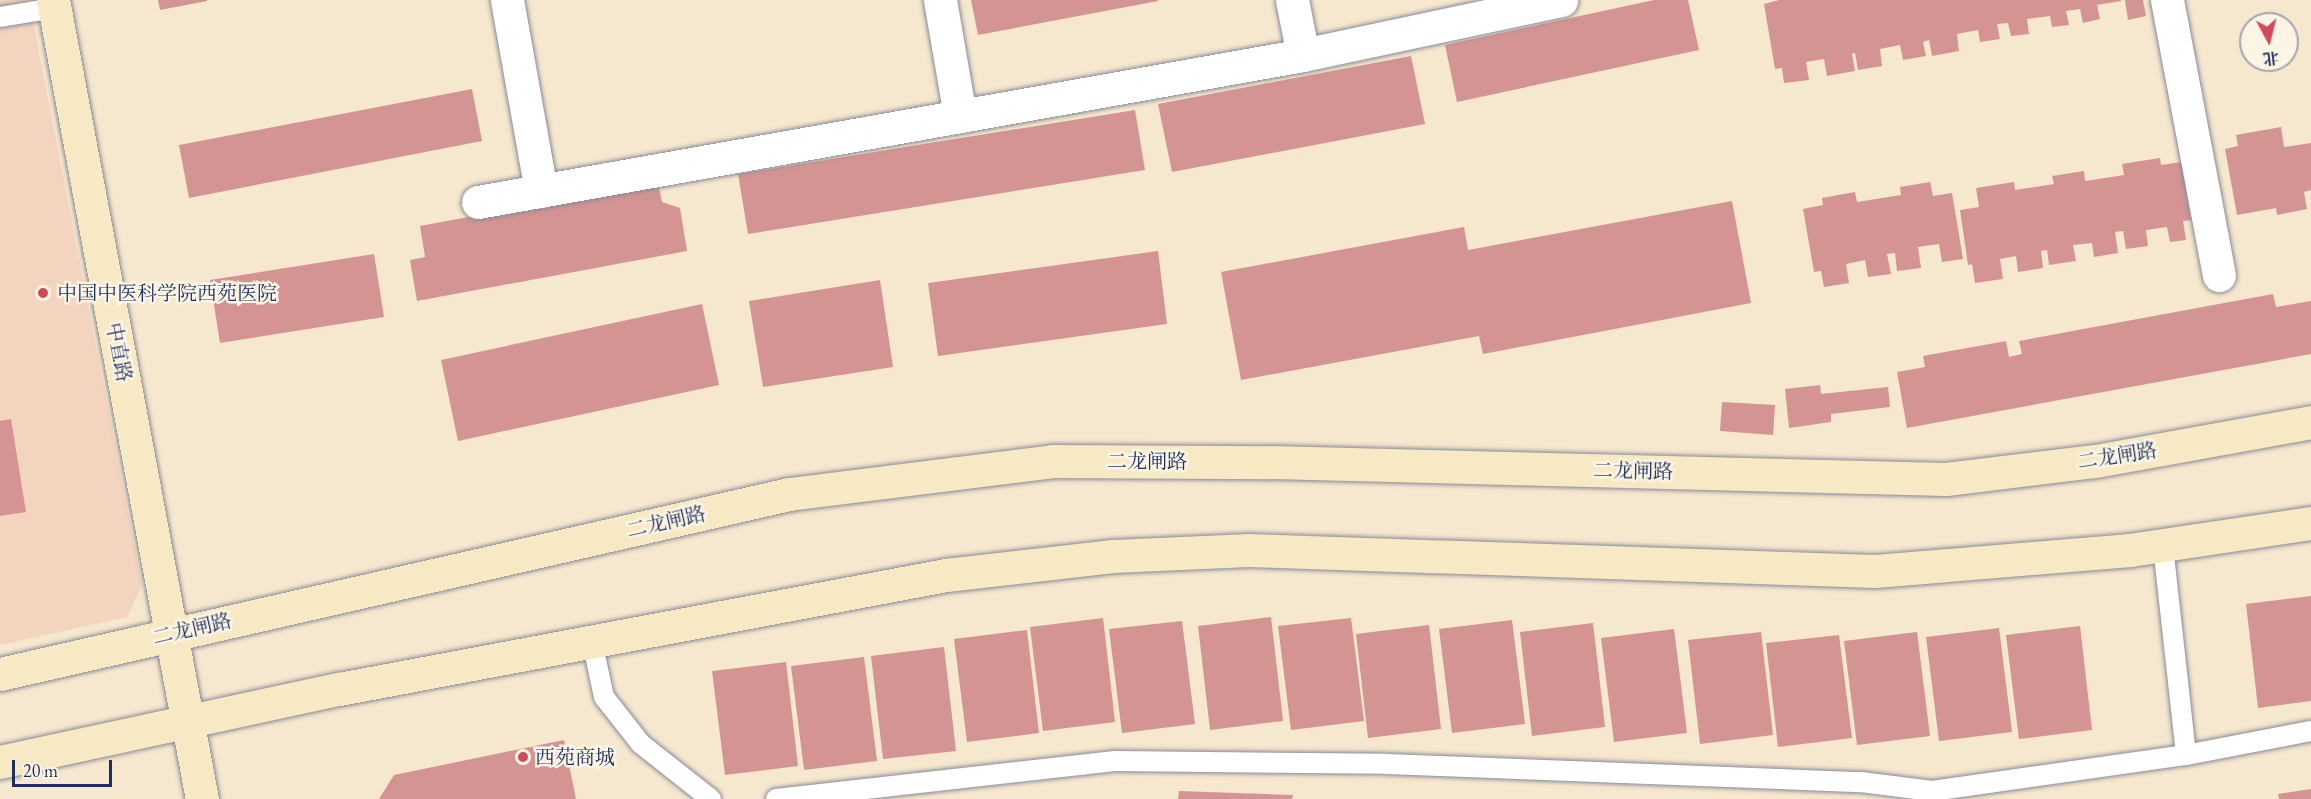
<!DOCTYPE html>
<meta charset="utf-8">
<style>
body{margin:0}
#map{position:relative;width:2311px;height:799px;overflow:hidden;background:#f6e7cf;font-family:"EB Garamond","Noto Serif SC",serif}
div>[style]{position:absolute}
.built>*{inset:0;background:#f3d4be}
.building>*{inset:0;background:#d49493}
.roads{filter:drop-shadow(0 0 2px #888b96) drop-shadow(0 0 2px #888b96)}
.lane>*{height:20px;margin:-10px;padding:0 10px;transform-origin:10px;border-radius:10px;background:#fff}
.street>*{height:33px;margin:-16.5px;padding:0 16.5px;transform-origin:16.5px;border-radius:16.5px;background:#fff}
.secondary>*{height:33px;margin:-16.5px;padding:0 16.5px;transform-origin:16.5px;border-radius:16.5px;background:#f6e9c3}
.dots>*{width:16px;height:16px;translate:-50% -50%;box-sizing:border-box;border:3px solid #fcf5e5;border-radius:50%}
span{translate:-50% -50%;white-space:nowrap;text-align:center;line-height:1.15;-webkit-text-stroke:5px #fcf5e5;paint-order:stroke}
.poi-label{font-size:20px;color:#1b2f5e}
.left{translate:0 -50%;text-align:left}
.street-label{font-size:20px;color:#1b2f5e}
.north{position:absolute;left:2239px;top:12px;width:60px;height:60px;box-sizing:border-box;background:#fcf5e5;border:2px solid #a2a6af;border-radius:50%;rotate:173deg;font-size:16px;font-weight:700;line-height:24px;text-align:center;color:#1b2f5e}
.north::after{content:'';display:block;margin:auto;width:21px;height:27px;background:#d1495b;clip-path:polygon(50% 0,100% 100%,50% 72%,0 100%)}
.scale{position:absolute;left:12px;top:760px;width:100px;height:27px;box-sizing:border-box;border:3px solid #1b2f5e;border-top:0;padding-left:8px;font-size:18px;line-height:21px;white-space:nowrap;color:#1b2f5e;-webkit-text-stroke:4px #fcf5e5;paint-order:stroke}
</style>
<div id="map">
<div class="built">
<i style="clip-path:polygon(0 0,29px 0,142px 585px,127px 617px,0 645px)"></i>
</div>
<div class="building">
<i style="clip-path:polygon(158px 0,207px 0,207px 1px,160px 10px)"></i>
<i style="clip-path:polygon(971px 0,1158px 0,1158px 1px,978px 35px)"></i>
<i style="clip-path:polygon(1654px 0,1688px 0,1699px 50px,1457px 102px,1445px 45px)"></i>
<i style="clip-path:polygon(1779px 0,2121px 0,2121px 1px,2097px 5px,2100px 19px,2083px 23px,2080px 9px,2066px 11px,2069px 25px,2052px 27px,2050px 16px,2027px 19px,2029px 34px,2011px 36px,2008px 23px,1997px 24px,2000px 39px,1980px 42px,1978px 30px,1957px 34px,1959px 51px,1932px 56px,1929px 40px,1923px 42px,1926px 56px,1903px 60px,1900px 45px,1880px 49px,1882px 66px,1858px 70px,1855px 53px,1852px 54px,1855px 71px,1827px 76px,1824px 59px,1806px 62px,1809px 80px,1784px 83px,1782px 68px,1775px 69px,1764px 4px)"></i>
<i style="clip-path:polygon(2125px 0,2143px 0,2146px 16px,2128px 20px)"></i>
<i style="clip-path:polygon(1411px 56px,1425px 124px,1172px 172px,1158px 104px)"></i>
<i style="clip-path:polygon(472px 89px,482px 141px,189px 198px,179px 145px)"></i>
<i style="clip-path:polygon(1135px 110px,1145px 170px,748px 234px,738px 174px)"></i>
<i style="clip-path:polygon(2281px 127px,2284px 147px,2311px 143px,2311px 190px,2304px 192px,2307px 209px,2277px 215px,2276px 208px,2237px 215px,2225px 149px,2238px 146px,2236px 135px)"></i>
<i style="clip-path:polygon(2160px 158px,2161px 165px,2182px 162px,2191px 220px,2183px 221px,2186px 240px,2170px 242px,2167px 227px,2146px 230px,2148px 246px,2126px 249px,2123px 231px,2115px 232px,2118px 253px,2094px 257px,2092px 243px,2073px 245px,2076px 261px,2049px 265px,2047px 250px,2041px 251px,2043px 268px,2018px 272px,2016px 256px,2000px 259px,2003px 279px,1975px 283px,1972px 264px,1968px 265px,1960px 210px,1979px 207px,1976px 188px,2014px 182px,2015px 190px,2054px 184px,2052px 176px,2084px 171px,2085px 181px,2124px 175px,2122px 164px)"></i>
<i style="clip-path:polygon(658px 182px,662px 202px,680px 208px,687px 251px,417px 301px,410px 260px,425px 257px,420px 226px)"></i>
<i style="clip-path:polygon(1930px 182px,1933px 196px,1952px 193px,1963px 259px,1942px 262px,1939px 244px,1918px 247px,1921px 268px,1897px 271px,1895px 253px,1887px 254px,1891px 274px,1868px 277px,1865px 260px,1846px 264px,1849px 283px,1824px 287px,1821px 271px,1814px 272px,1803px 209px,1823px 205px,1822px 198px,1855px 192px,1857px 202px,1901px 195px,1900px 187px)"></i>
<i style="clip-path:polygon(1732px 201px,1751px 303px,1483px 354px,1479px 336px,1241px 380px,1221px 272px,1464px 227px,1468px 250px)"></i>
<i style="clip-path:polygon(1158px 251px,1167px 324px,938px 356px,928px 283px)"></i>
<i style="clip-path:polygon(374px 254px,384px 317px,220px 343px,210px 280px)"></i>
<i style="clip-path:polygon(880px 280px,893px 367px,763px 387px,749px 301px)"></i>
<i style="clip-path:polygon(2273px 294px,2276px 307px,2311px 301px,2311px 354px,1907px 428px,1897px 372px,1925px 367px,1923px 356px,2006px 341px,2009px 357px,2022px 354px,2019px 341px)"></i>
<i style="clip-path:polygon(702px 304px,719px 385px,458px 441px,441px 360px)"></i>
<i style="clip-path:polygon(1820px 385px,1821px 394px,1888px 387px,1890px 407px,1831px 414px,1831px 422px,1789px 428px,1785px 389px)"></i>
<i style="clip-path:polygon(1722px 402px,1775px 405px,1773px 435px,1720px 431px)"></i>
<i style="clip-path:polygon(11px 419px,26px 512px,0 516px,0 421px)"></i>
<i style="clip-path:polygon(2311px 596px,2311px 701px,2258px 708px,2246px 604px)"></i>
<i style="clip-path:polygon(1271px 617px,1283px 721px,1210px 730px,1198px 626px)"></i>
<i style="clip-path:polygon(1103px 618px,1115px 722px,1043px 731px,1030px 627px)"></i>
<i style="clip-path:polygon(1351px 618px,1364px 721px,1291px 730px,1278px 626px)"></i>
<i style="clip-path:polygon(1512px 620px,1525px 724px,1452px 733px,1439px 629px)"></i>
<i style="clip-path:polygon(1182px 621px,1195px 724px,1122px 733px,1109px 629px)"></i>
<i style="clip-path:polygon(1593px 623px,1605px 727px,1532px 736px,1520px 632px)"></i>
<i style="clip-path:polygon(1429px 625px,1441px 729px,1368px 738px,1356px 634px)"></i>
<i style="clip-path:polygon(2080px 626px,2092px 730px,2019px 739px,2006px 635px)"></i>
<i style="clip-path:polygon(1999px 628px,2012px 732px,1939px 741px,1926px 637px)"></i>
<i style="clip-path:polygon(1674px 629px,1687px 733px,1614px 742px,1601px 638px)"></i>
<i style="clip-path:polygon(1027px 630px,1039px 733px,967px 742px,954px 639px)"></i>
<i style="clip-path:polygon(1761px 632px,1773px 735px,1700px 744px,1688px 640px)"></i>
<i style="clip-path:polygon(1917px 632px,1930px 736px,1857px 745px,1844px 641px)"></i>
<i style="clip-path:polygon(1839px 635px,1852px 738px,1778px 747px,1766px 643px)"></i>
<i style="clip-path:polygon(944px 647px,956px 751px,883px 759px,871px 656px)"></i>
<i style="clip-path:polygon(864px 657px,877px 761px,804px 770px,791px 666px)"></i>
<i style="clip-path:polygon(786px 662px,798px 766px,725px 775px,712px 671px)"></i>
<i style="clip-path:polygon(564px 740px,576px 799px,379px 799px,394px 775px)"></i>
<i style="clip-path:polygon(2311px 789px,2311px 799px,2279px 799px,2278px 794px)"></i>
<i style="clip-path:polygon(1179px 791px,1293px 795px,1292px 799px,1178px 799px)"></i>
</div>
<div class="roads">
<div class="lane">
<i style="left:0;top:17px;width:55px;rotate:-9.5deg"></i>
<i style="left:2163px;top:546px;width:210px;rotate:83.7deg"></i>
<i style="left:592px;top:641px;width:57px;rotate:77.9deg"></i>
<i style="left:604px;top:697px;width:60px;rotate:51.8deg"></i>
<i style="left:641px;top:744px;width:89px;rotate:38.2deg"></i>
<i style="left:776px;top:799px;width:341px;rotate:-6.4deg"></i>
<i style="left:1115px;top:761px;width:272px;rotate:0.6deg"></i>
<i style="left:1387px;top:764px;width:474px;rotate:2.2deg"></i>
<i style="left:1861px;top:782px;width:72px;rotate:7.2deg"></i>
<i style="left:1932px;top:791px;width:257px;rotate:-8.1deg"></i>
<i style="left:2186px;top:755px;width:127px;rotate:-10.9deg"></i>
</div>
<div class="street">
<i style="left:507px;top:0;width:194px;rotate:79.9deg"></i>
<i style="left:940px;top:0;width:118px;rotate:80.2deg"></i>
<i style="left:1292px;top:0;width:56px;rotate:78.7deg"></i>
<i style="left:2167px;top:0;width:280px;rotate:79.3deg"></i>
<i style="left:478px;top:202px;width:838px;rotate:-10.1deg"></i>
<i style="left:1303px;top:55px;width:264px;rotate:-12deg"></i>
</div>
<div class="secondary">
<i style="left:53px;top:0;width:813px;rotate:79.44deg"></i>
<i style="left:0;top:674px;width:809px;rotate:-12.85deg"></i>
<i style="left:789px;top:494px;width:266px;rotate:-7.1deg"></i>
<i style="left:1053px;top:461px;width:218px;rotate:0.3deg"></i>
<i style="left:1271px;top:462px;width:675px;rotate:1.44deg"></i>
<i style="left:1946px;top:479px;width:150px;rotate:-6.9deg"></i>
<i style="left:2095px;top:461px;width:219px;rotate:-10.2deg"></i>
<i style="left:0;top:762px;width:347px;rotate:-12.2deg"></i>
<i style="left:339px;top:689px;width:618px;rotate:-10.64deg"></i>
<i style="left:946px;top:575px;width:168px;rotate:-6.5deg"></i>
<i style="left:1113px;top:556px;width:136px;rotate:-2.5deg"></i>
<i style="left:1249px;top:550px;width:626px;rotate:1.92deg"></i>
<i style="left:1875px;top:571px;width:256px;rotate:-4.7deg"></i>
<i style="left:2130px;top:550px;width:183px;rotate:-8.5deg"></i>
</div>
</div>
<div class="dots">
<i style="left:43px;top:293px;background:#d1495b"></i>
<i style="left:523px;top:757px;background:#d1495b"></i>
</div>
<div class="poi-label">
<span class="left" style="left:57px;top:293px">中国中医科学院西苑医院</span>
<span class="left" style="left:535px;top:757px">西苑商城</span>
</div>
<div class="street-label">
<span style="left:119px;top:352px;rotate:79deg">中直路</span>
<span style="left:2117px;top:456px;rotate:-9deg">二龙闸路</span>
<span style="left:1147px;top:461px">二龙闸路</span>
<span style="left:1633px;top:471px;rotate:1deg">二龙闸路</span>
<span style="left:666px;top:522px;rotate:-13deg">二龙闸路</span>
<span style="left:192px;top:629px;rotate:-13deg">二龙闸路</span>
</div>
<div class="north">北</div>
<div class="scale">20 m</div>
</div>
